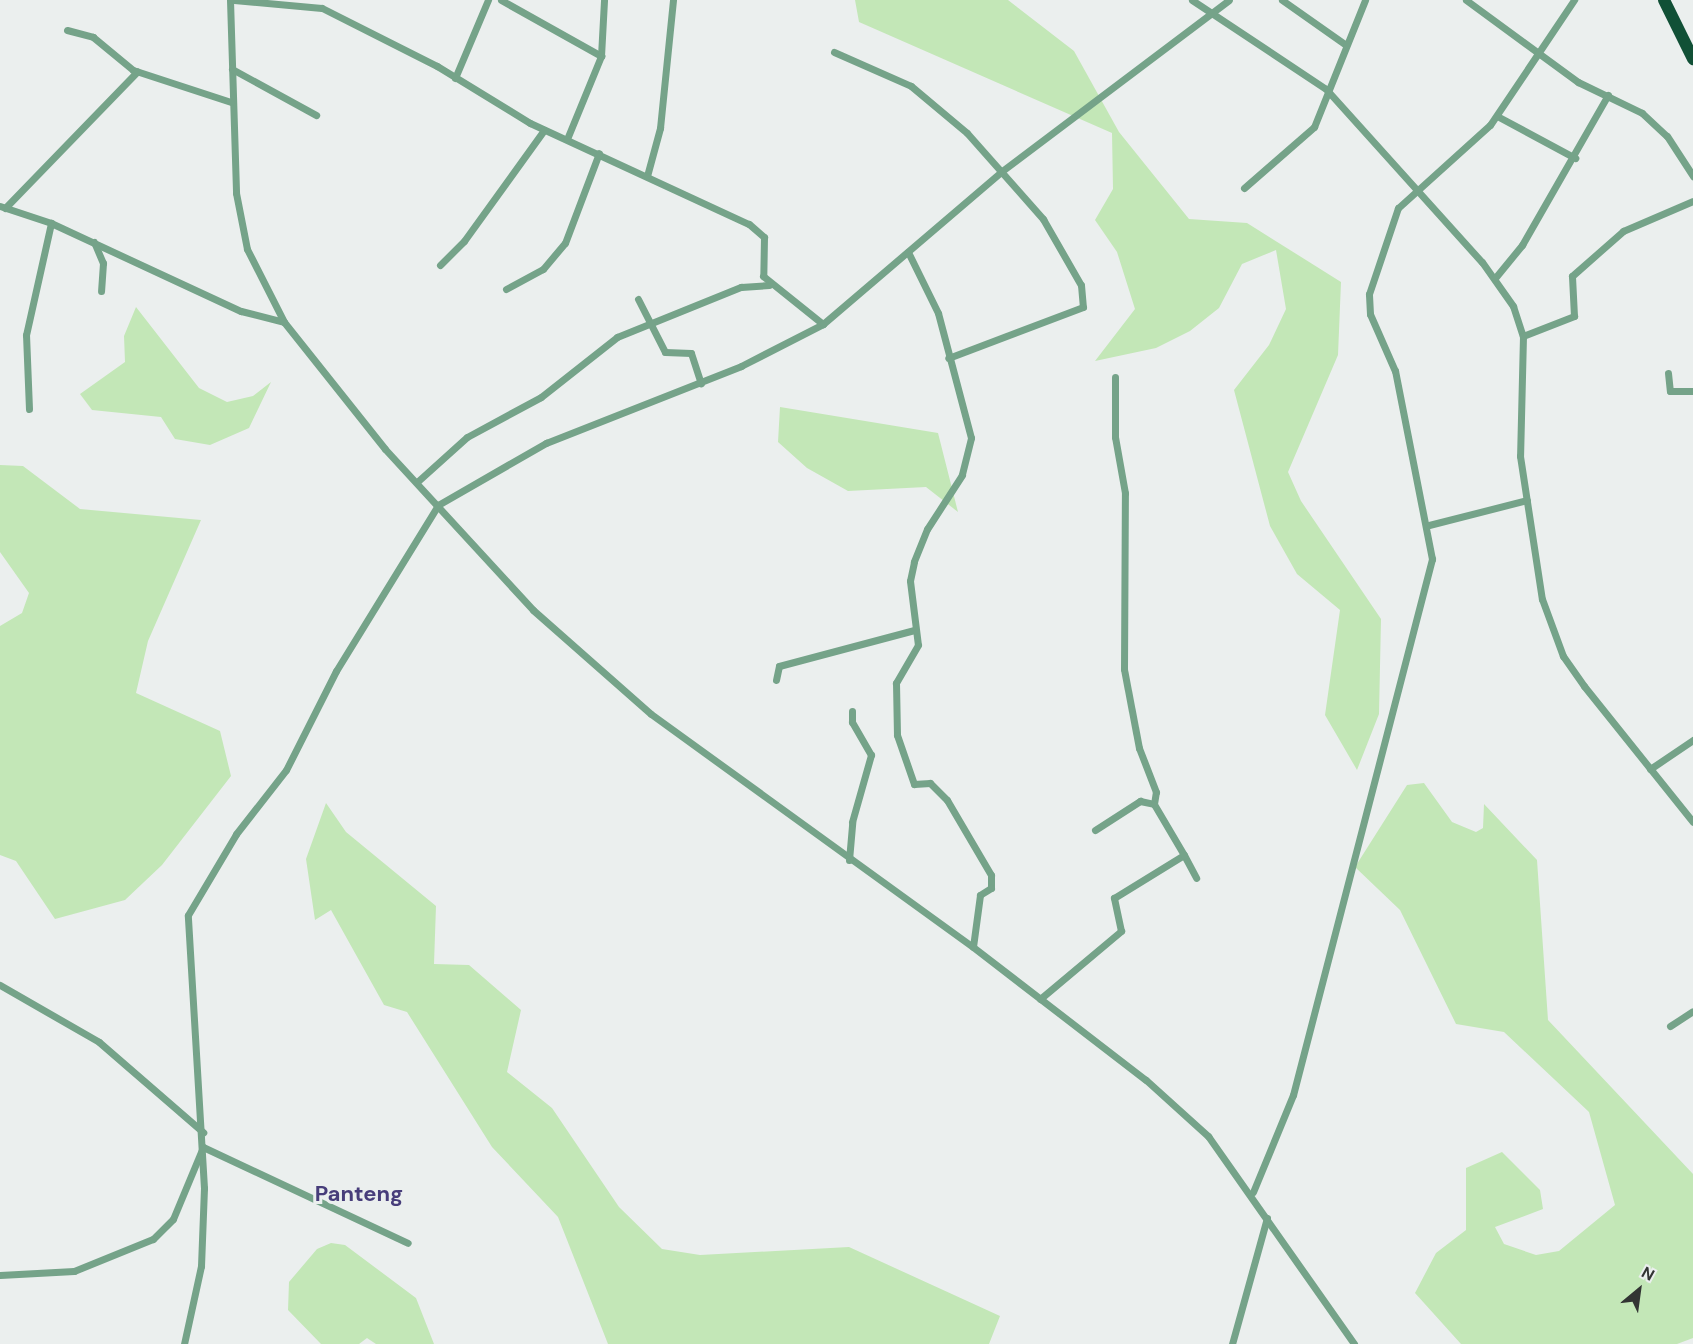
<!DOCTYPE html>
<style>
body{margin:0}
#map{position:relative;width:1693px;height:1344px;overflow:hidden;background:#ebefee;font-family:"DM Sans",sans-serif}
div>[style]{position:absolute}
.green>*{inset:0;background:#c3e7b7}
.minor>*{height:7px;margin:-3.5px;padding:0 3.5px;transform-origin:3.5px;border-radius:3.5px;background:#75a389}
.trunk>*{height:12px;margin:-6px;padding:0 6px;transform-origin:6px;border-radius:6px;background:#115036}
span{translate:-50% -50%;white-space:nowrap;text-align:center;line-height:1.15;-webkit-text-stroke:6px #ebefee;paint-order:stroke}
.quarter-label{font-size:22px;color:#473d7a;font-weight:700}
.north{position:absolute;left:1609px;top:1260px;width:60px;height:60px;-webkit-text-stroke:4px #ebefee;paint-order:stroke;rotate:29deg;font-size:16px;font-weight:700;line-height:24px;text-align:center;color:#323433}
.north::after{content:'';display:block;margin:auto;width:21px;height:27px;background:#323433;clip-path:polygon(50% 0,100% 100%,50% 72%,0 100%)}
</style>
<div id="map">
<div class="green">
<i style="clip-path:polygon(855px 0,1008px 0,1074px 51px,1119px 132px,1189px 219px,1247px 223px,1341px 282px,1338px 355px,1288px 472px,1301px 501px,1381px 619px,1379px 714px,1357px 770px,1325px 715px,1340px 610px,1297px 574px,1270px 526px,1234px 390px,1269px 345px,1286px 309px,1276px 250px,1242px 264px,1219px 308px,1190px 331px,1156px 348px,1095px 361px,1135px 309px,1117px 252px,1095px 220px,1113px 189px,1112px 133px,859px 22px)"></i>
<i style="clip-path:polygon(136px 307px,199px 388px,227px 402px,253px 396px,271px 382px,249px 428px,210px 445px,175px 439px,161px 417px,92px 410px,80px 394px,125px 362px,124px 336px)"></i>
<i style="clip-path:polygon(780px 407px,938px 433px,958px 512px,926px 487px,848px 491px,807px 468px,778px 442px)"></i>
<i style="clip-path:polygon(0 465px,23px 466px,80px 509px,201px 520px,148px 641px,136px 693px,220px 731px,231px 776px,162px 865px,125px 900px,55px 919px,16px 861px,0 855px,0 626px,22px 613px,29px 593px,0 552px)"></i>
<i style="clip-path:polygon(1424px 783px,1452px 822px,1476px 832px,1483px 828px,1484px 804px,1537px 860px,1548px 1020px,1693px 1174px,1693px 1338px,1677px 1344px,1461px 1344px,1415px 1293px,1436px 1253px,1466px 1230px,1466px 1168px,1502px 1152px,1540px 1190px,1543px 1209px,1495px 1227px,1504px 1244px,1536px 1255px,1559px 1251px,1615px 1205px,1589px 1112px,1504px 1032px,1456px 1024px,1400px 910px,1355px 867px,1407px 785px)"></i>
<i style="clip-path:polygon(326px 803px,346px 832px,436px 906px,434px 964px,469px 965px,521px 1010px,507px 1072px,552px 1108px,619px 1207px,662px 1249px,700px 1255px,849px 1247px,1000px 1316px,989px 1344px,608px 1344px,558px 1217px,492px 1147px,407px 1012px,384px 1005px,331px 910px,315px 920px,306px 859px)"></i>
<i style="clip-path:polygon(331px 1243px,345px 1245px,416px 1298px,434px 1344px,376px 1344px,367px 1338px,359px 1344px,321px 1344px,288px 1310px,289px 1282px,317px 1249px)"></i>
</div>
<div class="minor">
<i style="left:230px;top:0;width:193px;rotate:88.2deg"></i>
<i style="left:236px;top:193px;width:57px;rotate:78.9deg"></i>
<i style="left:247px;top:249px;width:82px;rotate:63.1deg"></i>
<i style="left:284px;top:322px;width:162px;rotate:51.5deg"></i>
<i style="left:385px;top:449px;width:219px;rotate:47.4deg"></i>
<i style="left:533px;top:610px;width:157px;rotate:41.4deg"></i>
<i style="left:651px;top:714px;width:397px;rotate:35.9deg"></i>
<i style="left:973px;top:947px;width:218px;rotate:37.6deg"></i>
<i style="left:1146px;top:1080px;width:84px;rotate:42.1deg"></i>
<i style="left:1208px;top:1136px;width:254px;rotate:54.9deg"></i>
<i style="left:234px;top:0;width:88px;rotate:5.2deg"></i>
<i style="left:322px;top:8px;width:129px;rotate:26.8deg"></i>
<i style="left:437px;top:66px;width:109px;rotate:31.5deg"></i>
<i style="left:530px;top:123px;width:241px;rotate:24.8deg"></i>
<i style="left:749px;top:224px;width:20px;rotate:41deg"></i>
<i style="left:764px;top:237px;width:39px;rotate:91deg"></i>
<i style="left:763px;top:276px;width:77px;rotate:38.7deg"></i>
<i style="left:501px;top:0;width:115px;rotate:29.2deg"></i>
<i style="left:1192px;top:0;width:161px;rotate:33.6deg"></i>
<i style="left:1326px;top:89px;width:233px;rotate:48deg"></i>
<i style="left:1482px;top:262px;width:54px;rotate:54.8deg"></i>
<i style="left:1513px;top:306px;width:32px;rotate:72deg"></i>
<i style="left:1523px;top:336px;width:120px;rotate:91.4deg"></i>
<i style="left:1520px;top:456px;width:145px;rotate:81.3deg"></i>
<i style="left:1542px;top:599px;width:61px;rotate:69.8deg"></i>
<i style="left:1563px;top:656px;width:37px;rotate:55deg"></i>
<i style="left:1584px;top:686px;width:174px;rotate:51.3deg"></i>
<i style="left:1282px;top:0;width:78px;rotate:35.1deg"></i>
<i style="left:1466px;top:0;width:139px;rotate:36.2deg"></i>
<i style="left:1578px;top:82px;width:71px;rotate:25.8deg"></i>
<i style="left:1642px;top:113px;width:34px;rotate:43deg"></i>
<i style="left:1667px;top:136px;width:48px;rotate:57deg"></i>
<i style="left:67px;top:30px;width:27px;rotate:15deg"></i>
<i style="left:93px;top:37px;width:52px;rotate:39.5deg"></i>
<i style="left:133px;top:70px;width:103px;rotate:18.1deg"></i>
<i style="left:834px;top:52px;width:84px;rotate:23.8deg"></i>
<i style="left:911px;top:86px;width:73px;rotate:40deg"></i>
<i style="left:967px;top:133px;width:115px;rotate:48.5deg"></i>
<i style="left:1043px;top:219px;width:76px;rotate:60.1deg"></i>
<i style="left:1081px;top:285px;width:22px;rotate:85deg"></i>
<i style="left:1083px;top:307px;width:144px;rotate:159.3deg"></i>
<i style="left:232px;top:69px;width:96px;rotate:28.7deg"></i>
<i style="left:455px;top:78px;width:85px;rotate:-67.1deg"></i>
<i style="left:1497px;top:116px;width:89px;rotate:28.3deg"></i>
<i style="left:567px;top:139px;width:90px;rotate:-67.7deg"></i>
<i style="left:601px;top:56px;width:56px;rotate:-86.9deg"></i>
<i style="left:647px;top:176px;width:50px;rotate:-74.8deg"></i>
<i style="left:660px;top:128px;width:129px;rotate:-84.2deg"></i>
<i style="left:1244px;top:188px;width:93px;rotate:-41.1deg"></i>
<i style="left:1314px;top:127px;width:137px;rotate:-68.1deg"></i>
<i style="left:0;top:206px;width:54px;rotate:18.4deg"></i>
<i style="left:51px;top:223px;width:209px;rotate:24.9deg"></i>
<i style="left:241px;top:311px;width:44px;rotate:14.3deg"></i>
<i style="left:5px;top:208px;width:190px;rotate:-45.9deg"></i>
<i style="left:94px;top:242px;width:23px;rotate:67deg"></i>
<i style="left:103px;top:263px;width:28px;rotate:94deg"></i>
<i style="left:908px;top:252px;width:68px;rotate:63.8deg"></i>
<i style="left:938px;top:313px;width:129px;rotate:75.2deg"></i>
<i style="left:971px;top:438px;width:38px;rotate:104deg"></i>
<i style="left:962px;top:475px;width:64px;rotate:122.9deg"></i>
<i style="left:927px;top:529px;width:35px;rotate:112deg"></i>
<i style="left:914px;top:562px;width:19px;rotate:102deg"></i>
<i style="left:910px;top:581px;width:64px;rotate:82.9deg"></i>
<i style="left:918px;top:645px;width:44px;rotate:120.1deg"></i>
<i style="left:896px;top:683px;width:52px;rotate:88.9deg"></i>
<i style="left:897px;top:735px;width:52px;rotate:70.9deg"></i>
<i style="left:914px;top:784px;width:16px;rotate:-4deg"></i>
<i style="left:930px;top:783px;width:24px;rotate:45deg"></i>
<i style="left:947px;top:800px;width:87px;rotate:59.6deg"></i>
<i style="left:991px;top:875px;width:13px;rotate:90deg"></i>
<i style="left:991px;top:888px;width:13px;rotate:148deg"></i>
<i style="left:980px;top:895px;width:52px;rotate:97.7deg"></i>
<i style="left:440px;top:265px;width:34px;rotate:-45deg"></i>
<i style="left:464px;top:241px;width:137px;rotate:-54.2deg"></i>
<i style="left:1495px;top:278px;width:43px;rotate:-50.7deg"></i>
<i style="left:1522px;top:245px;width:173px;rotate:-60.2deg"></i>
<i style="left:506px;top:289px;width:42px;rotate:-28.4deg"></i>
<i style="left:543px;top:269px;width:34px;rotate:-50deg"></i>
<i style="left:565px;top:243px;width:96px;rotate:-69.3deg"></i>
<i style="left:638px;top:299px;width:59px;rotate:63deg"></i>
<i style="left:665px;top:352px;width:26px;rotate:2deg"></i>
<i style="left:691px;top:353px;width:32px;rotate:72deg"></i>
<i style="left:1523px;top:336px;width:55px;rotate:-21.4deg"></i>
<i style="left:1574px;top:316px;width:40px;rotate:-92.9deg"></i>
<i style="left:1572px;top:276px;width:68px;rotate:-41.4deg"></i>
<i style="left:1623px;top:231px;width:76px;rotate:-23.2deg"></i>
<i style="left:1668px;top:373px;width:18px;rotate:84deg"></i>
<i style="left:1670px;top:391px;width:23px"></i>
<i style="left:29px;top:409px;width:74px;rotate:-92.3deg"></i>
<i style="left:26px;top:335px;width:115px;rotate:-77.4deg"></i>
<i style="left:417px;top:482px;width:67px;rotate:-42deg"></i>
<i style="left:467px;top:437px;width:84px;rotate:-28.4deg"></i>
<i style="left:541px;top:397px;width:97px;rotate:-38.3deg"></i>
<i style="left:617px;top:337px;width:134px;rotate:-22deg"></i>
<i style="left:741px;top:287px;width:28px;rotate:-4deg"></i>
<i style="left:1429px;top:525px;width:101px;rotate:-14.3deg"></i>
<i style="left:776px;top:680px;width:14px;rotate:-78deg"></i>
<i style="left:779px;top:666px;width:140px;rotate:-14.9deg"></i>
<i style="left:1650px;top:769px;width:52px;rotate:-34deg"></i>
<i style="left:1095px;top:830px;width:54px;rotate:-32.8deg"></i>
<i style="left:1140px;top:801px;width:14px;rotate:12deg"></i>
<i style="left:1154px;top:804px;width:12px;rotate:-81deg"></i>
<i style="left:1156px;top:792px;width:47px;rotate:-111.1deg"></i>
<i style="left:1139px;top:748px;width:80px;rotate:-100.8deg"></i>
<i style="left:1124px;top:669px;width:176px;rotate:-89.7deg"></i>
<i style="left:1125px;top:493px;width:57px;rotate:-100.1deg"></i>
<i style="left:1115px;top:437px;width:60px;rotate:-90deg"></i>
<i style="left:1184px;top:855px;width:26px;rotate:62deg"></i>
<i style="left:849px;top:860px;width:38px;rotate:-85deg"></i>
<i style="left:852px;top:822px;width:70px;rotate:-74.2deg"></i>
<i style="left:871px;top:755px;width:38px;rotate:-120deg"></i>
<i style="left:852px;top:722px;width:11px;rotate:-90deg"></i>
<i style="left:0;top:985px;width:114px;rotate:29.9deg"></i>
<i style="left:99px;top:1042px;width:138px;rotate:40.9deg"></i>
<i style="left:1040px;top:999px;width:106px;rotate:-40deg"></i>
<i style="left:1121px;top:931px;width:34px;rotate:-102deg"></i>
<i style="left:1114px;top:898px;width:82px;rotate:-31.6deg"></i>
<i style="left:1184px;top:855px;width:59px;rotate:-120.5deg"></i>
<i style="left:1670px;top:1026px;width:27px;rotate:-33deg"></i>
<i style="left:1253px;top:1192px;width:105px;rotate:-67.6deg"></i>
<i style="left:1293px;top:1095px;width:554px;rotate:-75.46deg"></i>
<i style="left:1432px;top:559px;width:192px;rotate:-101.1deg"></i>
<i style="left:1395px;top:371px;width:62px;rotate:-113.7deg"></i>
<i style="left:1370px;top:314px;width:20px;rotate:-93deg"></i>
<i style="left:1369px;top:294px;width:91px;rotate:-71.4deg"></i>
<i style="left:1398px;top:208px;width:124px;rotate:-42.1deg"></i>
<i style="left:1490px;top:125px;width:151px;rotate:-56.1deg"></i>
<i style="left:0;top:1275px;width:74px;rotate:-3.1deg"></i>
<i style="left:74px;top:1271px;width:85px;rotate:-22.1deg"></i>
<i style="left:153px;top:1239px;width:28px;rotate:-45deg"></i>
<i style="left:173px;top:1219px;width:78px;rotate:-67.4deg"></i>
<i style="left:203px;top:1147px;width:226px;rotate:25.1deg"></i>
<i style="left:184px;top:1344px;width:80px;rotate:-77.7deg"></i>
<i style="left:201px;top:1266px;width:78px;rotate:-87.8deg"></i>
<i style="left:204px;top:1188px;width:273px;rotate:-93.4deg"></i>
<i style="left:188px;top:915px;width:94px;rotate:-59.3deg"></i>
<i style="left:236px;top:834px;width:81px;rotate:-52deg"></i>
<i style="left:286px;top:770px;width:111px;rotate:-63.2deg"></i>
<i style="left:336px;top:671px;width:195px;rotate:-58.4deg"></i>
<i style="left:438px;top:505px;width:125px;rotate:-29.9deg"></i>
<i style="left:546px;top:443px;width:210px;rotate:-21.5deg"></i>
<i style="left:741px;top:366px;width:92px;rotate:-27.1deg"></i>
<i style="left:823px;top:324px;width:235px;rotate:-40.5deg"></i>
<i style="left:1002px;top:171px;width:284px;rotate:-37deg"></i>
<i style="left:1232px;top:1344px;width:131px;rotate:-74.5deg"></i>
</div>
<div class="trunk">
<i style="left:1664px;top:0;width:66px;rotate:63.8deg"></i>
</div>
<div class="quarter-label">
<span style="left:359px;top:1194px">Panteng</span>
</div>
<div class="north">N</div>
</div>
